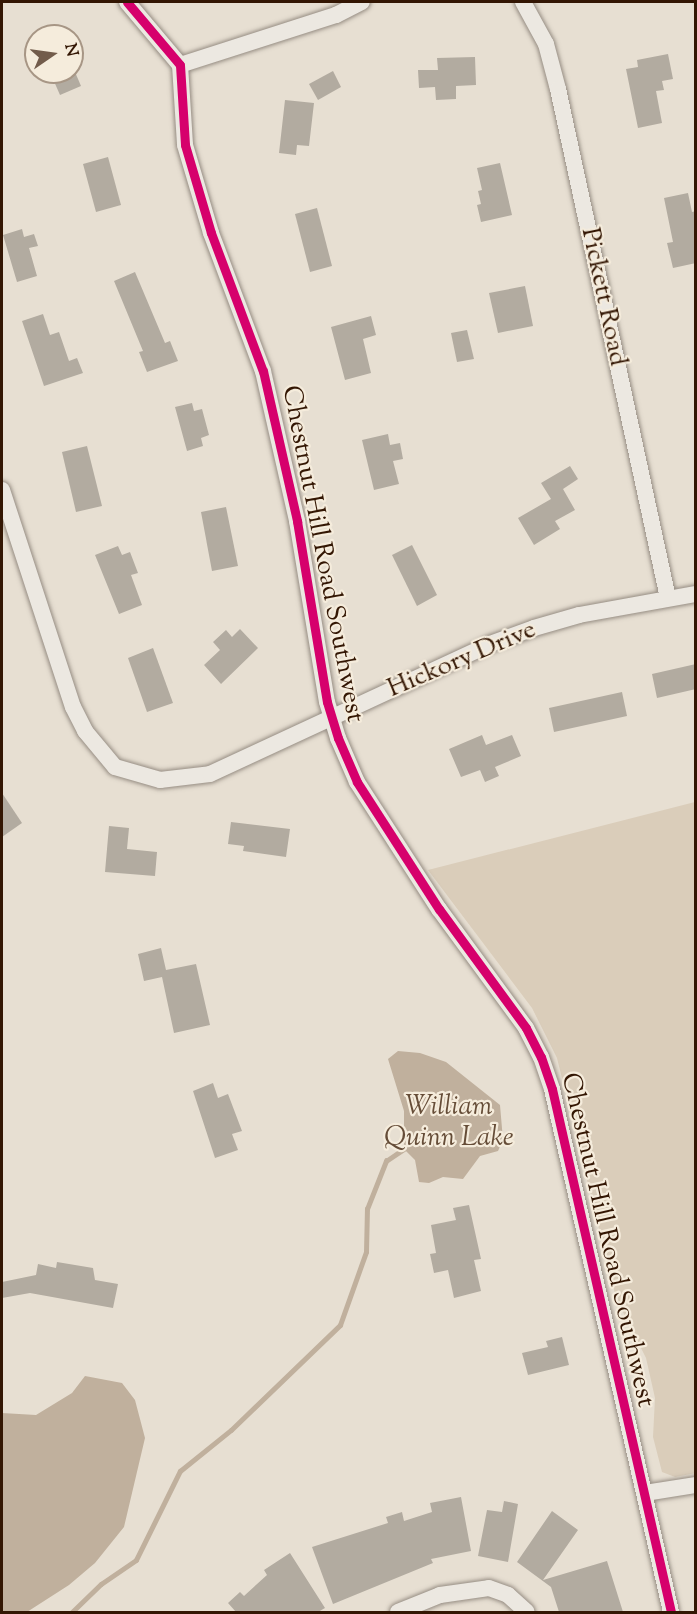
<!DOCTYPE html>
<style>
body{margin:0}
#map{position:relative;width:697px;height:1614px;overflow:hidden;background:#e7dfd2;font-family:"Sorts Mill Goudy",serif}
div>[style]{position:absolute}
.green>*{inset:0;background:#dacdba}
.water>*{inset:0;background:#c0b09d}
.stream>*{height:4.5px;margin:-2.25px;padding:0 2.25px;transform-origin:2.25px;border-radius:2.25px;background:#c0b09d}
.building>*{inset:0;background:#b2aba0}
.roads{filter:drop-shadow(0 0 2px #968d83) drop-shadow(0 0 2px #968d83)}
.minor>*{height:16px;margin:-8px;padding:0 8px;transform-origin:8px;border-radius:8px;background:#ece8e1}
.cycleway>*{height:9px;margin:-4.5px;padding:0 4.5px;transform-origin:4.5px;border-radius:4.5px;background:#d6006c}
span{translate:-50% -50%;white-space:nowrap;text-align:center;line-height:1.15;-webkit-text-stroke:4.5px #f5ecdc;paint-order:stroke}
.street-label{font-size:26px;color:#331603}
.water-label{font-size:27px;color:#654c37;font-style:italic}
.frame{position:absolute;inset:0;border:3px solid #331603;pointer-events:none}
.north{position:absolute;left:24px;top:24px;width:60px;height:60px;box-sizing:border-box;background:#f5ecdc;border:2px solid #a79685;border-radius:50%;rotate:77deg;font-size:16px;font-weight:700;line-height:24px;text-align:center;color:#331603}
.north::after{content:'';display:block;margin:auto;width:21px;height:27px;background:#725c4b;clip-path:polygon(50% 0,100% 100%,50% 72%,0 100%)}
</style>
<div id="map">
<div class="green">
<i style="clip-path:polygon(695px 802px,696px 1473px,675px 1477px,662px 1472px,653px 1437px,655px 1398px,646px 1358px,616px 1298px,557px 1058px,532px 1008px,428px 870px)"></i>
</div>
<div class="water">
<i style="clip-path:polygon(398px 1051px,420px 1053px,446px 1062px,500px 1105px,503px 1140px,498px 1151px,480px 1156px,463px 1179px,443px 1177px,429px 1183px,419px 1182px,415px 1160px,404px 1149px,404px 1111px,388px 1059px)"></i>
<i style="clip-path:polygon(85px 1376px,122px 1383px,135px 1400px,145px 1438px,124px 1527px,95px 1563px,69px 1585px,27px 1612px,2px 1612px,2px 1413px,36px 1415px,72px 1393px)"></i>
</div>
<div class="stream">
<i style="left:72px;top:1612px;width:40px;rotate:-44deg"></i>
<i style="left:101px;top:1584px;width:42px;rotate:-34.4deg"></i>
<i style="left:136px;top:1560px;width:99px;rotate:-63.7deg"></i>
<i style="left:180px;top:1471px;width:65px;rotate:-38.8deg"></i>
<i style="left:231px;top:1430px;width:151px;rotate:-43.9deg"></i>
<i style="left:340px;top:1325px;width:77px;rotate:-70.4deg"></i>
<i style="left:366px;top:1252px;width:43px;rotate:-88.7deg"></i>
<i style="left:367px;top:1209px;width:52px;rotate:-68.4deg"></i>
<i style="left:386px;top:1161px;width:22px;rotate:-34deg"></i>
</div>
<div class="building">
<i style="clip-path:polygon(668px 54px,673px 79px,662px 81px,664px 90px,656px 91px,662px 123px,638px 128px,626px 69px,638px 67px,637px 60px)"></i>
<i style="clip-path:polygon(475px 57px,476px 85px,456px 86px,456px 99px,436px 100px,435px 87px,419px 88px,418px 70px,438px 70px,437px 58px)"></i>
<i style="clip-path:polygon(333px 71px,341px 87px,318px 100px,309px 84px)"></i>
<i style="clip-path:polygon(50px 72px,75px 72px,81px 86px,60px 95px)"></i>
<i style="clip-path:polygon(285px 100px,314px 103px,309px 146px,297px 145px,296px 155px,279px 153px)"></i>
<i style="clip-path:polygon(108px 157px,121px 205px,96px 212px,83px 164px)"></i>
<i style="clip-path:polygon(500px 163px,512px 215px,481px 222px,477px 205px,481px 204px,478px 191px,482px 190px,477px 168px)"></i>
<i style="clip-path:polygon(688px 193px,692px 212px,696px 211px,696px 263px,673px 268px,667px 243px,673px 242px,664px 198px)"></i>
<i style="clip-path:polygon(317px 208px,332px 266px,310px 272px,295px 214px)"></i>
<i style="clip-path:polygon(22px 229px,24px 237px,34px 234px,38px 246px,29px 248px,37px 276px,17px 282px,3px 235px)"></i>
<i style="clip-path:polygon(135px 272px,165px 343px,170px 341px,178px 361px,147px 372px,139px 352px,143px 351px,114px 281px)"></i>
<i style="clip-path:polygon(525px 286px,533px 326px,498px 333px,489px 293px)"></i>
<i style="clip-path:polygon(43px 314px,50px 335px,59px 332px,69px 361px,77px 358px,83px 373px,44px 386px,22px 321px)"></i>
<i style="clip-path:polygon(371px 316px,376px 335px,363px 339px,371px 373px,345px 380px,331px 327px)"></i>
<i style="clip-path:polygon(467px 330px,474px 359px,457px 362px,451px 333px)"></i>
<i style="clip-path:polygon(192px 403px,194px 411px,202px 409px,209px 435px,201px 438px,203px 446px,187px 451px,175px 407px)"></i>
<i style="clip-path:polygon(388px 434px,390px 445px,400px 443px,403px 459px,393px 461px,399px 484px,374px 490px,362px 440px)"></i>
<i style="clip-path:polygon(87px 446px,102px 506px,76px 512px,62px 452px)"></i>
<i style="clip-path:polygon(570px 466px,578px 479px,563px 489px,575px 510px,555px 521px,560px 529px,534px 545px,518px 518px,551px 499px,541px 483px)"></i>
<i style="clip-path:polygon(226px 507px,238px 566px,212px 571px,201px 512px)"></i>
<i style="clip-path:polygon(412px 545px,437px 595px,417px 606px,392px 555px)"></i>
<i style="clip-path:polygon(118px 546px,122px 555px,130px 552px,138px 573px,131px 575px,142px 605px,119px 614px,95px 555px)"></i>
<i style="clip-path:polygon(240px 629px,258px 648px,221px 684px,204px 665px,220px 650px,213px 642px,226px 630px,232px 637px)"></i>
<i style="clip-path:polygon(153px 648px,173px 703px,147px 712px,128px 658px)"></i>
<i style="clip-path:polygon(696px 664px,696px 689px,657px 698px,652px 674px)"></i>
<i style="clip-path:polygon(622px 692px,627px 716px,554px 732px,549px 708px)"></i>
<i style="clip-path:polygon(482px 735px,486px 745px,512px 735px,521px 756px,495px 767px,499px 776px,485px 782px,480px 770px,461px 777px,449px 749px)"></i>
<i style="clip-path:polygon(2px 793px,22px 823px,2px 837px)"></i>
<i style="clip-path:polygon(231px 822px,290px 829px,286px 857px,243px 851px,244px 846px,228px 844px)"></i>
<i style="clip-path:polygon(109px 826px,129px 828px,127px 849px,157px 852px,155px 876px,105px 872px)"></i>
<i style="clip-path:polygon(161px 948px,166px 970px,196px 964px,210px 1025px,174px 1033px,162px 977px,144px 981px,138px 954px)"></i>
<i style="clip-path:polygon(213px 1083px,218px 1098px,228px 1094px,242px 1131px,232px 1134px,238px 1150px,215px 1158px,193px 1091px)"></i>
<i style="clip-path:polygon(469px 1205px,481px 1259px,474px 1260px,481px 1291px,454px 1298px,448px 1270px,434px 1273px,430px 1254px,436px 1253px,431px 1225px,456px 1220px,453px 1208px)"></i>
<i style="clip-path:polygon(57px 1262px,93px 1268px,95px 1280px,118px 1284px,113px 1308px,30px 1293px,2px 1298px,2px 1282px,36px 1275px,38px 1264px,56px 1268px)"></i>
<i style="clip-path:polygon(562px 1337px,569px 1365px,528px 1375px,522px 1353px,548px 1347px,546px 1341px)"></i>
<i style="clip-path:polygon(461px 1497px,471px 1551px,431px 1559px,433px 1563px,333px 1604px,312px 1547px,388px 1523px,386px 1517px,402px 1512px,404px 1521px,432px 1512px,430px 1503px)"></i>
<i style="clip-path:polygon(504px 1501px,518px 1504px,508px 1562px,478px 1556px,487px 1510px,502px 1512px)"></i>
<i style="clip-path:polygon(552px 1511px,578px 1530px,543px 1580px,607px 1561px,623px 1612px,559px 1612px,551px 1587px,517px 1562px)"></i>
<i style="clip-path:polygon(290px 1553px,325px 1608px,318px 1612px,236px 1612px,228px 1603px,240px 1592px,244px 1596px,267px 1575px,264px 1570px)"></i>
</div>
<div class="roads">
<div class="minor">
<i style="left:127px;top:2px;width:82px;rotate:49.9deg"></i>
<i style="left:180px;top:65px;width:80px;rotate:86.4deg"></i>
<i style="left:185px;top:145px;width:92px;rotate:73.5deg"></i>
<i style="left:211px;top:233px;width:147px;rotate:69.4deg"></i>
<i style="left:263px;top:371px;width:154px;rotate:77.2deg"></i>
<i style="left:297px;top:521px;width:183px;rotate:80.6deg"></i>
<i style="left:327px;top:702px;width:38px;rotate:73deg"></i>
<i style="left:338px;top:738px;width:48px;rotate:66.6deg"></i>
<i style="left:357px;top:782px;width:151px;rotate:57.2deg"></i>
<i style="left:439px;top:909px;width:147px;rotate:53.8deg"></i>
<i style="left:526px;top:1028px;width:33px;rotate:63deg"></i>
<i style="left:541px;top:1057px;width:34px;rotate:71deg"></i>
<i style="left:552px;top:1089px;width:536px;rotate:77.18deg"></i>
<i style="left:523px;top:2px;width:48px;rotate:61.3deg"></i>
<i style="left:546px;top:44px;width:47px;rotate:75.1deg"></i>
<i style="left:558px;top:89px;width:521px;rotate:77.81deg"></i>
<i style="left:180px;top:65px;width:164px;rotate:-17.8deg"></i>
<i style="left:336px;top:15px;width:29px;rotate:-27deg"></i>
<i style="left:2px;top:490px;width:228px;rotate:71.9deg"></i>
<i style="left:73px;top:707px;width:27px;rotate:63deg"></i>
<i style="left:85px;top:731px;width:47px;rotate:50.2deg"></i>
<i style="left:115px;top:767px;width:47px;rotate:16.1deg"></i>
<i style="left:160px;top:780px;width:50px;rotate:-6.8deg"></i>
<i style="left:210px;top:774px;width:309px;rotate:-24.9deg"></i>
<i style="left:490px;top:644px;width:47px;rotate:-20deg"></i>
<i style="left:534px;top:628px;width:47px;rotate:-16.1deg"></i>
<i style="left:579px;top:615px;width:119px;rotate:-10.2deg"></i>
<i style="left:645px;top:1493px;width:52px;rotate:-8.9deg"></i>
<i style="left:398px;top:1612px;width:45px;rotate:-22deg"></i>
<i style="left:440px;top:1595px;width:49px;rotate:-8.1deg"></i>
<i style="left:489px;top:1588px;width:20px;rotate:20deg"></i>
<i style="left:508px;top:1595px;width:25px;rotate:42deg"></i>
</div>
</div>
<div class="cycleway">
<i style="left:127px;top:2px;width:82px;rotate:49.9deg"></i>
<i style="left:180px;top:65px;width:80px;rotate:86.4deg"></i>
<i style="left:185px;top:145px;width:92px;rotate:73.5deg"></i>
<i style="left:211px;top:233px;width:147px;rotate:69.4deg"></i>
<i style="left:263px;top:371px;width:154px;rotate:77.2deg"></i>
<i style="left:297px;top:521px;width:183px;rotate:80.6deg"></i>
<i style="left:327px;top:702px;width:38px;rotate:73deg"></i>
<i style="left:338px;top:738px;width:48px;rotate:66.6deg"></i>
<i style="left:357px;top:782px;width:151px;rotate:57.2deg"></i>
<i style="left:439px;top:909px;width:147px;rotate:53.8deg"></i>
<i style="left:526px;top:1028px;width:33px;rotate:63deg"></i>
<i style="left:541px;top:1057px;width:34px;rotate:71deg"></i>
<i style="left:552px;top:1089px;width:536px;rotate:77.18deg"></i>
</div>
<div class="street-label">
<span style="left:603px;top:297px;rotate:78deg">Pickett Road</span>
<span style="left:322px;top:554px;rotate:79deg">Chestnut Hill Road Southwest</span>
<span style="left:462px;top:660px;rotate:-23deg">Hickory Drive</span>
<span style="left:607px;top:1240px;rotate:77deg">Chestnut Hill Road Southwest</span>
</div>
<div class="water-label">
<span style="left:449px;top:1123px">William<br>Quinn Lake</span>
</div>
<div class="frame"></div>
<div class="north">N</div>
</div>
